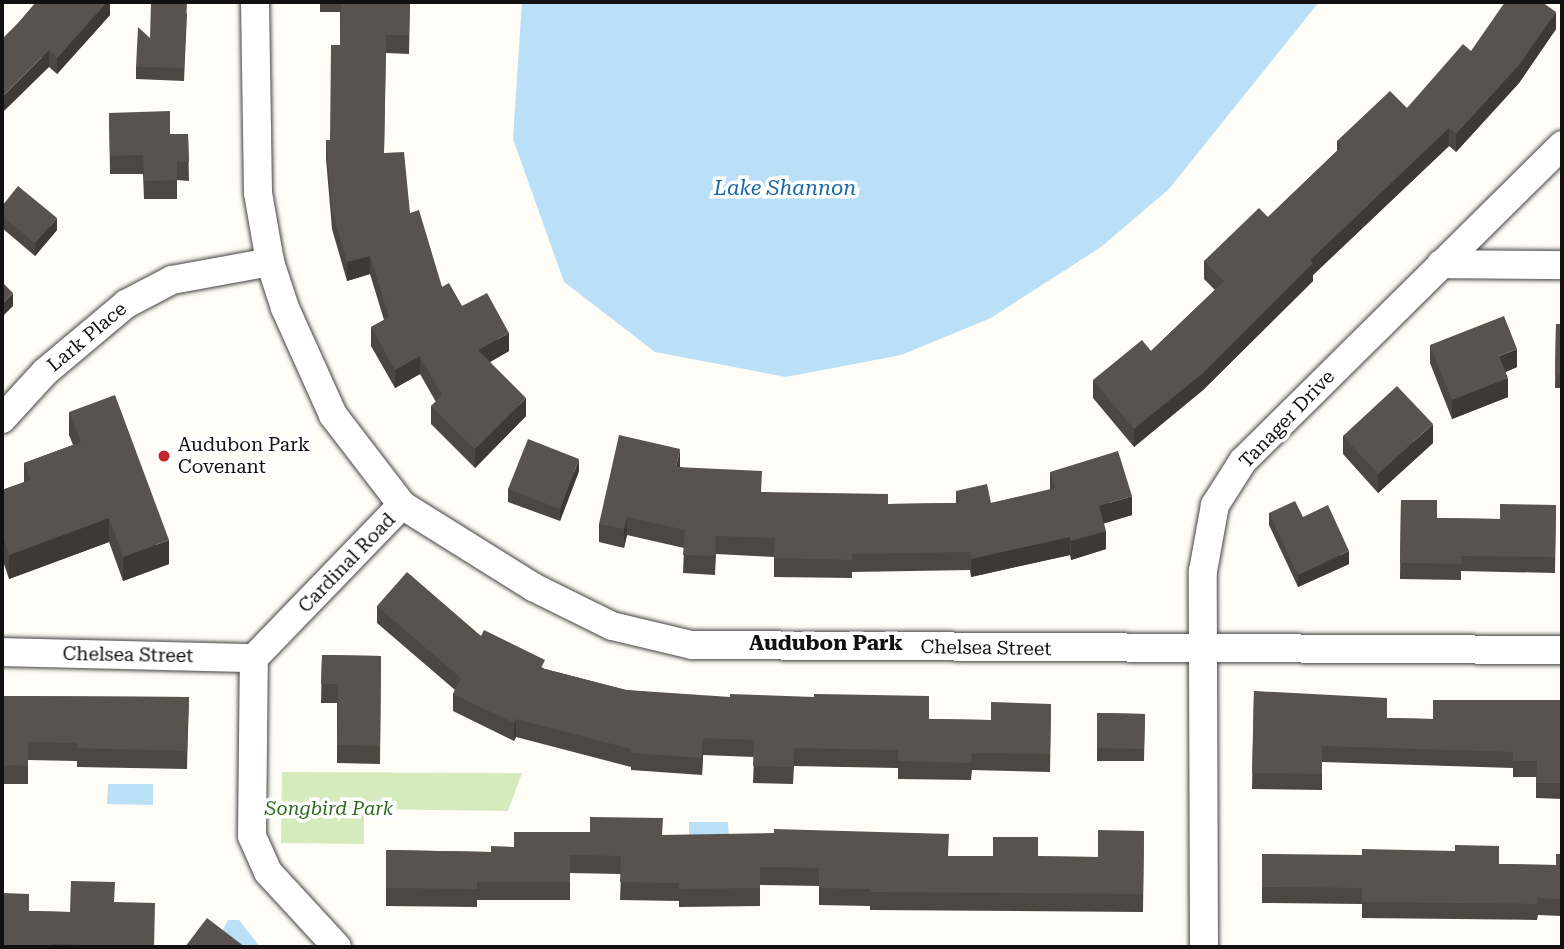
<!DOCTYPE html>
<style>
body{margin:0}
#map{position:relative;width:1564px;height:949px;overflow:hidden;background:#fffdf5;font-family:"Roboto Serif",serif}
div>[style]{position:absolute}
.green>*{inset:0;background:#d5ebbd}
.water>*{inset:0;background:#b9e0f7}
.roads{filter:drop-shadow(0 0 2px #444) drop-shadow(0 0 2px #444)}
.minor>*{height:28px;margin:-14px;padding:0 14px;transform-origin:14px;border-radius:14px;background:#fff}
.wall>*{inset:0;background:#4d4742}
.shaded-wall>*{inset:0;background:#3f3936}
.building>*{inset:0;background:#5a524d}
.dots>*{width:19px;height:19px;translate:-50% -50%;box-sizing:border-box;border:4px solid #fff;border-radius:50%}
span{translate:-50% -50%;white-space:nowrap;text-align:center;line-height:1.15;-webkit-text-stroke:7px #fff;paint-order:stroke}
.street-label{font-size:19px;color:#111}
.poi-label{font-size:19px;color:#111}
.left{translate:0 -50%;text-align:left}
.park-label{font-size:19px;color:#2f6b1f;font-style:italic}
.water-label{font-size:21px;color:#1768a6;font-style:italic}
.neighbourhood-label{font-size:21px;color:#111;font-weight:700}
.frame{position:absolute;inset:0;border:4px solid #111;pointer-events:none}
</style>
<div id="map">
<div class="green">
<i style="clip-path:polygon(282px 772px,522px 773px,508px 811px,364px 809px,364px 844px,281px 843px)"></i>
</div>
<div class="water">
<i style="clip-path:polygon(522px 2px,1319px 2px,1169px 189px,1101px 247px,991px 318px,901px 355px,786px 377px,655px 352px,564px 282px,513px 139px)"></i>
<i style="clip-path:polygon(108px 784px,153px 784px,153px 805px,107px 804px)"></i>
<i style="clip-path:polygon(689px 822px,728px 822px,729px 838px,689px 840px)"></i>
<i style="clip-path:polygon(228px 920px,239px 920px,260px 947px,239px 947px,220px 935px)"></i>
</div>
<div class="roads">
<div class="minor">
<i style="left:255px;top:2px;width:191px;rotate:89.1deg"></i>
<i style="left:258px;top:193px;width:70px;rotate:80.1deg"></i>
<i style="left:270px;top:262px;width:48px;rotate:71.9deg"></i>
<i style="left:285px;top:308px;width:117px;rotate:65.8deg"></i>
<i style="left:333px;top:415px;width:113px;rotate:52.5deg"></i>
<i style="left:402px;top:505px;width:155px;rotate:32deg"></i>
<i style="left:533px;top:587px;width:88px;rotate:26.3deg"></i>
<i style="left:612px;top:626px;width:82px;rotate:13.4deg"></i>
<i style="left:692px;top:645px;width:870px;rotate:0.33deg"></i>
<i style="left:1441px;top:264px;width:121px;rotate:0.5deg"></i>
<i style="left:2px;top:419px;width:64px;rotate:-47.5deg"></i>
<i style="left:45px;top:372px;width:106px;rotate:-40deg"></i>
<i style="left:126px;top:304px;width:52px;rotate:-27.6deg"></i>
<i style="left:172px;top:280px;width:100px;rotate:-10.4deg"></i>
<i style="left:2px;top:652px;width:252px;rotate:1.4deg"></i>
<i style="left:337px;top:947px;width:102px;rotate:-132.6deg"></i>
<i style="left:268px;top:872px;width:39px;rotate:-114deg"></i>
<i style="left:252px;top:836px;width:178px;rotate:-89.4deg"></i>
<i style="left:254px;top:658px;width:213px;rotate:-46deg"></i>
<i style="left:1204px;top:947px;width:376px;rotate:-90.2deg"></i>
<i style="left:1203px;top:571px;width:67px;rotate:-79.7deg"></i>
<i style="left:1215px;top:505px;width:52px;rotate:-57.5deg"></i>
<i style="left:1243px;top:461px;width:449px;rotate:-44.7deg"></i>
</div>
</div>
<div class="wall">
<i style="clip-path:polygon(110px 2px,110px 15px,57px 74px,49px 67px,18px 23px)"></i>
<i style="clip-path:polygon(320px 2px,410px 2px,409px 54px,386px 53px,384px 153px,442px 287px,509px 351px,490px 362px,526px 416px,475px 468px,431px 424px,431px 406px,436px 402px,420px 374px,395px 388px,371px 346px,371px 327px,384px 320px,370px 274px,347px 281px,332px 229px,326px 159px,326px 140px,330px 140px,340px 45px,340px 12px,320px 12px)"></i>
<i style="clip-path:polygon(187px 13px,184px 81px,136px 79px,136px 67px,150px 38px)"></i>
<i style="clip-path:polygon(1556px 29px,1519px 83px,1456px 152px,1449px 146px,1313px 275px,1313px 281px,1203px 390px,1134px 447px,1093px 398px,1093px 380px,1151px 351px,1215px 290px,1204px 279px,1204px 261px,1268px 217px,1337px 151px,1337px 141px,1407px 108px,1471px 51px)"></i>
<i style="clip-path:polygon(109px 113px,170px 134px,188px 134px,189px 181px,177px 180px,177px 199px,144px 199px,143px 174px,110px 174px)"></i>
<i style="clip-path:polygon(2px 206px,57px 230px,35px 256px,2px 228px)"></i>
<i style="clip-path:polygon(1556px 324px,1562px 324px,1562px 388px,1555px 388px)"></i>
<i style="clip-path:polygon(1430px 345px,1517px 367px,1505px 372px,1508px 397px,1452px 419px,1430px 363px)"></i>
<i style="clip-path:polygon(69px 412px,169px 564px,123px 581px,109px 542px,9px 579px,2px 558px,2px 490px,24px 482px,24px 463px,73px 445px,69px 435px)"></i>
<i style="clip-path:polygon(1343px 436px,1433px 443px,1378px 493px,1343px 454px)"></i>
<i style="clip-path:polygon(680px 467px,762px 492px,888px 504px,956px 503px,956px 491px,991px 503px,1050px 490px,1050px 472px,1132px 515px,1104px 523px,1106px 549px,1071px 560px,1070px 555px,971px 577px,970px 570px,852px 572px,852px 578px,774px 577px,774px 557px,716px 554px,715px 575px,683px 573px,684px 548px,627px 535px,624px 548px,599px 542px,599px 524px)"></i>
<i style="clip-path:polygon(579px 471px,560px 521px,508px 502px,508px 489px)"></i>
<i style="clip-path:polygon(1401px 500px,1437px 518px,1500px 519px,1556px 505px,1555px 573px,1461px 571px,1461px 580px,1400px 579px)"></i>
<i style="clip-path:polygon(1269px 513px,1303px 517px,1349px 564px,1298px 587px,1269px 525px)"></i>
<i style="clip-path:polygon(377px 606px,481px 636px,545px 669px,626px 690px,929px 719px,991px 720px,1051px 704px,1050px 772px,972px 770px,971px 780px,898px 779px,898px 768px,794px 766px,793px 784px,753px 783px,754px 757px,703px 755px,702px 775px,631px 770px,631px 767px,516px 737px,514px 741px,453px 711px,453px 694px,455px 690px,377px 623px)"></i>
<i style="clip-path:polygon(322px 655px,381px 656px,380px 764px,337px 763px,337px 703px,321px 703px)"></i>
<i style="clip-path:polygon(1254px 691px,1387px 718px,1433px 719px,1562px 700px,1562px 799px,1536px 798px,1536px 777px,1513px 777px,1513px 768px,1322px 762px,1322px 790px,1252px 789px)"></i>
<i style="clip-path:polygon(2px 696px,189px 697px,187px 769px,77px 767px,77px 761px,28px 760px,28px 784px,2px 784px)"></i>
<i style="clip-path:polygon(1097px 713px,1145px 714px,1144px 761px,1097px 761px)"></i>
<i style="clip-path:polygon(1144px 831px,1143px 912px,870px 910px,870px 906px,819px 905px,819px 886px,760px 885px,760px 906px,679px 907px,679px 901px,620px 900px,621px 874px,570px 873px,570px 900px,477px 900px,477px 907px,386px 906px,386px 850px,491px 852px,514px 847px,663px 835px,949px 856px,1098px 857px)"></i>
<i style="clip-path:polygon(1262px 854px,1499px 864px,1556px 865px,1562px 854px,1562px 916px,1538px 915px,1537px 920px,1362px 918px,1362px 904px,1262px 903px)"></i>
<i style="clip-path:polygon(115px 902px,154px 947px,2px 947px,29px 911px,70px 912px)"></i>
</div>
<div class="shaded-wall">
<i style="clip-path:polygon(107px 2px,110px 2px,110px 15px,57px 74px,57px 58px)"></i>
<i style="clip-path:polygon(1556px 12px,1556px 29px,1519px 83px,1456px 152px,1456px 134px)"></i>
<i style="clip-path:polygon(49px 50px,49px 67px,2px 113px,2px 97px)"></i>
<i style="clip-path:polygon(1449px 128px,1449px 146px,1313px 275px,1313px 281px,1203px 390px,1134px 447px,1134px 429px)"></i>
<i style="clip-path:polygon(57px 218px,57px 230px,35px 256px,35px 243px)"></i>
<i style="clip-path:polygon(370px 256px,370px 274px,347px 281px,347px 262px)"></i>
<i style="clip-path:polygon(13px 293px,13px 306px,2px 317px,2px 304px)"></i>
<i style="clip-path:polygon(509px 333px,509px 351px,478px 369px,478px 350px)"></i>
<i style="clip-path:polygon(1517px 349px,1517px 367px,1499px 375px,1499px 356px)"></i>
<i style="clip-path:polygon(420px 356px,420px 374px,395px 388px,395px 370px)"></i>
<i style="clip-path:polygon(1508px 378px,1508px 397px,1452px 419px,1452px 400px)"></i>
<i style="clip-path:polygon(526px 398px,526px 416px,475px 468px,475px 449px)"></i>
<i style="clip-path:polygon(1433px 424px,1433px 443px,1378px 493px,1378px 474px)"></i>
<i style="clip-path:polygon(680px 449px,680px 467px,676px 467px)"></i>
<i style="clip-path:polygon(579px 459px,579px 471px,560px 521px,560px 509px)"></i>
<i style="clip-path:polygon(1132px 496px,1132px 515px,1099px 525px,1099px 506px)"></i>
<i style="clip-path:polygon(627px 517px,627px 535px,624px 548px,624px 529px)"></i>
<i style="clip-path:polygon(109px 518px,109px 542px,9px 579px,9px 555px)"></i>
<i style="clip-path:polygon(1106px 531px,1106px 549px,1071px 560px,1071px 541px)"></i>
<i style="clip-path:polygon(1070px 537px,1070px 555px,971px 577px,971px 559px)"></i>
<i style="clip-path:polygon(169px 540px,169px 564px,123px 581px,123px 557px)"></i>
<i style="clip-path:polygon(1349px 551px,1349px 564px,1298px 587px,1298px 575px)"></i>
<i style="clip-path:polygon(516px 719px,516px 737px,514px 741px,514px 723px)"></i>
<i style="clip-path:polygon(703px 738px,703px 755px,702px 775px,702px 758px)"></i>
</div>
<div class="building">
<i style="clip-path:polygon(36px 2px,107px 2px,57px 58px,49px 50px,2px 97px,2px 39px,18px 23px)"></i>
<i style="clip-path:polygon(151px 2px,187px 2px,184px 68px,136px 67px,138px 27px,150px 38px)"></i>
<i style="clip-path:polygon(341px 2px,410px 2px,409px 35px,386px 35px,384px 153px,404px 152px,410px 213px,419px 210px,442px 287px,449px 283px,462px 306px,487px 293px,509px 333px,478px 350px,526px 398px,475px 449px,431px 406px,442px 395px,420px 356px,395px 370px,371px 327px,389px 317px,370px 256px,347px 262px,332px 210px,326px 140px,330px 140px,331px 45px,340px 45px)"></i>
<i style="clip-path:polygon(1505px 2px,1542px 2px,1556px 12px,1519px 65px,1456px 134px,1449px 128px,1310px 260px,1313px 263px,1203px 373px,1134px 429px,1093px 380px,1142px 340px,1151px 351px,1224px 281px,1204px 261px,1259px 208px,1268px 217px,1342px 146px,1337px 141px,1390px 91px,1407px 108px,1463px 44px,1471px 51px)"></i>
<i style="clip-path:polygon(170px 111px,170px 134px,188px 134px,189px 162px,177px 162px,177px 180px,144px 181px,143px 155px,110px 156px,109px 113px)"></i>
<i style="clip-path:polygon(18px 186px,57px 218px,35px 243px,2px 216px,2px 206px)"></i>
<i style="clip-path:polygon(2px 282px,13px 293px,2px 304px)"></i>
<i style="clip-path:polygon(1504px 316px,1517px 349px,1499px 356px,1508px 378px,1452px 400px,1430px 345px)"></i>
<i style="clip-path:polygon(1556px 324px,1562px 324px,1562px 375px,1555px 375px)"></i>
<i style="clip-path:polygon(1397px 386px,1433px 424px,1378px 474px,1343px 436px)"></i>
<i style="clip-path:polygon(115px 395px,169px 540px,123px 557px,109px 518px,9px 555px,2px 534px,2px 490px,31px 480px,24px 463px,81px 442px,69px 412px)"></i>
<i style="clip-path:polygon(619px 435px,680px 449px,676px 467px,762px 471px,761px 492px,888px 494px,888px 504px,959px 503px,956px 491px,987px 484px,991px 503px,1055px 488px,1050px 472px,1118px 451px,1132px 496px,1099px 506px,1106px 531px,1071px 541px,1070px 537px,971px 559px,970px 552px,852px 554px,852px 560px,774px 558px,775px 538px,716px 536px,715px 556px,683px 555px,685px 530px,627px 517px,624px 529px,599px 524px)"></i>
<i style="clip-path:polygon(528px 439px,579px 459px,560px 509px,508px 489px)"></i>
<i style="clip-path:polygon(1401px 500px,1437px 500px,1437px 518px,1500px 519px,1500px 504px,1556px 505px,1555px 557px,1461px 556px,1461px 564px,1400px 563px)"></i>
<i style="clip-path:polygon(1295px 501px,1303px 517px,1328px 505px,1349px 551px,1298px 575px,1269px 513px)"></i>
<i style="clip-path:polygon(407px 572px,481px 636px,484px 630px,545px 660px,541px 668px,626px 690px,730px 697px,730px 694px,814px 697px,814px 694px,929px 696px,929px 719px,991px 720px,991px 702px,1051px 704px,1050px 754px,972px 753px,971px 763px,898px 761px,898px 750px,794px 748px,793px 767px,753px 766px,754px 740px,703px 738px,702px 758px,631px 753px,631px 749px,516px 719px,514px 723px,453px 694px,461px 678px,377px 606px)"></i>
<i style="clip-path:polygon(322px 655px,381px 656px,380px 746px,337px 745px,338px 684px,321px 684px)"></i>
<i style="clip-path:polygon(1254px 691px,1387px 698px,1387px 718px,1433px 719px,1433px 700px,1562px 700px,1562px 783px,1536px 783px,1537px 761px,1513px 761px,1513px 752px,1322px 746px,1322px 774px,1252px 773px)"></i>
<i style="clip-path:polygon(2px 696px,189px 697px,187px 751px,77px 748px,77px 743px,28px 742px,28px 766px,2px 765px)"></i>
<i style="clip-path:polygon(1097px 713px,1145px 714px,1144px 749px,1097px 748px)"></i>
<i style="clip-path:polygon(590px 817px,663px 818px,662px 835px,774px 833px,774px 829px,949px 834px,948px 856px,993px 856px,993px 837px,1038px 837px,1038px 856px,1098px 857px,1098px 830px,1144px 831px,1143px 894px,870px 892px,870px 889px,819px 888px,819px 868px,760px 867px,760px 888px,679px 889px,679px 883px,620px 882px,621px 856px,570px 855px,570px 882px,477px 882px,477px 889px,386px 888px,386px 850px,491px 852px,491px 846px,514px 847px,514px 832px,590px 832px)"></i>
<i style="clip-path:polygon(1455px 845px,1499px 846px,1499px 864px,1556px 865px,1556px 854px,1562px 854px,1562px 899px,1538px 898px,1537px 904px,1362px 902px,1362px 888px,1262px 887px,1262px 854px,1362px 855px,1362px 849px,1455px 851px)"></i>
<i style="clip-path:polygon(71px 881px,115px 882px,114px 902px,155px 903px,154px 947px,53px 944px,53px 947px,2px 947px,2px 893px,29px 894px,29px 911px,70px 912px)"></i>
<i style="clip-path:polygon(207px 918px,245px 947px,185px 947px)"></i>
</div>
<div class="dots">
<i style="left:164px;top:456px;background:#c4262e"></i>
</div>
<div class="street-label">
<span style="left:87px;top:337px;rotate:-40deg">Lark Place</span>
<span style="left:1287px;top:419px;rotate:-46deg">Tanager Drive</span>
<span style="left:347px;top:563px;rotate:-46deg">Cardinal Road</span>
<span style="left:986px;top:648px;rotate:1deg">Chelsea Street</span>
<span style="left:128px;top:655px;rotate:1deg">Chelsea Street</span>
</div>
<div class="poi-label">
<span class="left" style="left:178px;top:456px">Audubon Park<br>Covenant</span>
</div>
<div class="park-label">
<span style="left:329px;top:809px">Songbird Park</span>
</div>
<div class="water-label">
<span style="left:785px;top:188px">Lake Shannon</span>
</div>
<div class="neighbourhood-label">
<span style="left:826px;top:643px">Audubon Park</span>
</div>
<div class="frame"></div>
</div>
